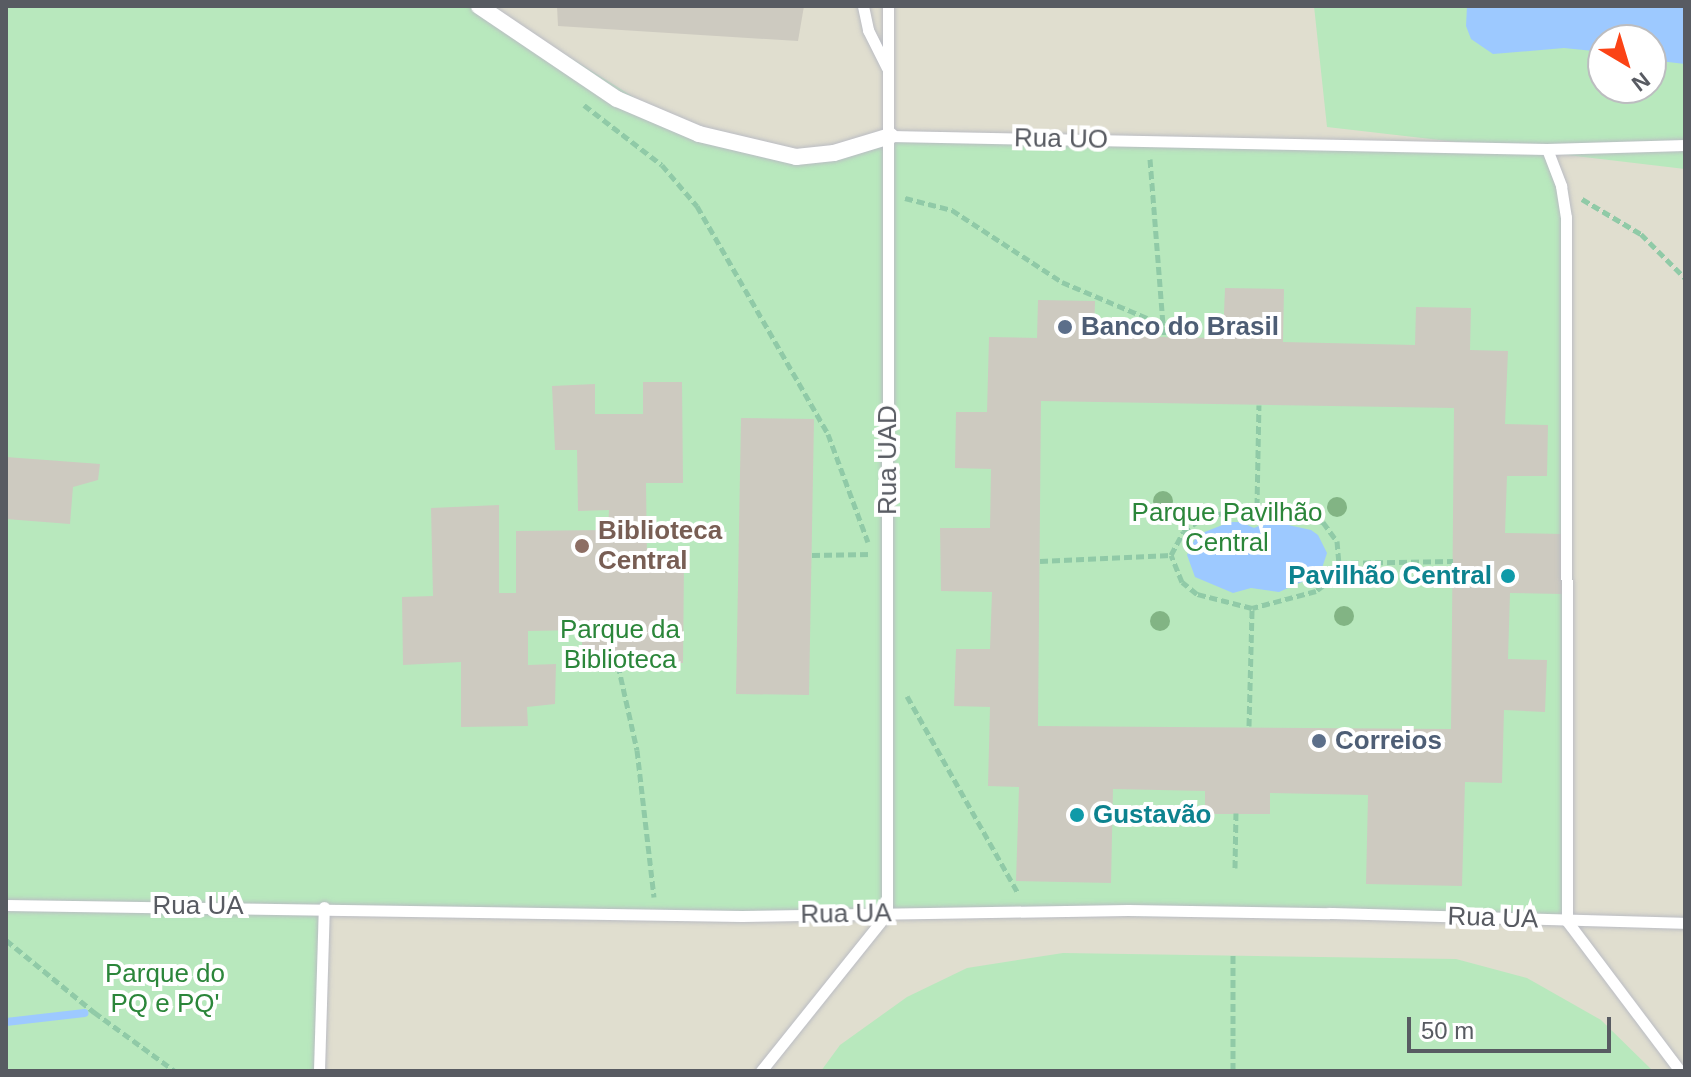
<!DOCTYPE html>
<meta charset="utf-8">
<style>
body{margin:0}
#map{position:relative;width:1691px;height:1077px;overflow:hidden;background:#edecdf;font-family:Helvetica,sans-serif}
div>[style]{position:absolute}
.education>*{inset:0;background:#e0decf}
.green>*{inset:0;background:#b8e8bd}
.water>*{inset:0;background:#9dc9ff}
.stream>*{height:8px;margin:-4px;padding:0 4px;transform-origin:4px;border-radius:4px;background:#9dc9ff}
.building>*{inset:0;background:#cdcac0}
.path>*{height:5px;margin-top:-2.5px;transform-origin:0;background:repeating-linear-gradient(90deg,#90caa7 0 8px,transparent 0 12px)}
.roads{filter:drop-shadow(0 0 2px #babcc3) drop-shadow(0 0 2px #babcc3)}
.service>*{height:11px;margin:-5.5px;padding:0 5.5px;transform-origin:5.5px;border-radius:5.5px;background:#fff}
.pedestrian>*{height:16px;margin:-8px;padding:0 8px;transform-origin:8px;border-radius:8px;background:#fff}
.trees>*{width:20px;height:20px;margin:-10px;border-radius:50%;background:#82b484}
.dots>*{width:22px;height:22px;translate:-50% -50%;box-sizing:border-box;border:4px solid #fff;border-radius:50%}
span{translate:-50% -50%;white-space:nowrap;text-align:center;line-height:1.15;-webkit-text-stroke:8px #fff;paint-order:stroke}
.street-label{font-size:26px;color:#585b62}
.service-label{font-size:26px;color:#4e5e75;font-weight:700}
.left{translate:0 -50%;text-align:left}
.park-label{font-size:26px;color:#2b863a}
.education-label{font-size:26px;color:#785e54;font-weight:700}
.culture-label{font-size:26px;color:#0d838f;font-weight:700}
.right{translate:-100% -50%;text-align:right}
.frame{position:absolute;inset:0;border:8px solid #585b62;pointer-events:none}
.north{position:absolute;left:1587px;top:24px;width:80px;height:80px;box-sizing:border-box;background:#fff;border:2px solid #bcbdc0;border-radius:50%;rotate:142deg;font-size:22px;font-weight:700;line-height:32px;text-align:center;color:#585b62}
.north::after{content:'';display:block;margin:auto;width:28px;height:36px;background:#fb4316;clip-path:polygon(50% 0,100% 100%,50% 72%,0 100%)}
.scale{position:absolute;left:1407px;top:1017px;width:204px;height:36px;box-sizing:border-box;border:4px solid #585b62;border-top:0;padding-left:10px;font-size:24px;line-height:28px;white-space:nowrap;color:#585b62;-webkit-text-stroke:6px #fff;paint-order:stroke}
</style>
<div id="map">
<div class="education">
<i style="clip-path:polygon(evenodd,6px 6px,1685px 6px,1685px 1071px,6px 1071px,6px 6px,1603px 40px,1651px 40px,1651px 88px,1603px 88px,1603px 40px)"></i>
</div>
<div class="green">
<i style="clip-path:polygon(evenodd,6px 6px,487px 6px,685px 129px,796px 157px,890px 136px,1500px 147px,1327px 127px,1314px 6px,1685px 6px,1685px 169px,1550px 153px,1561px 186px,1567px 921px,324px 907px,323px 1071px,6px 1071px,6px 6px,1603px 40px,1651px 40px,1651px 88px,1603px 88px,1603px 40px)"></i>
<i style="clip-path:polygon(1063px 953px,1456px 959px,1527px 978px,1601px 1020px,1653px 1071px,821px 1071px,840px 1045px,907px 997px,967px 968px)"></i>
</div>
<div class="water">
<i style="clip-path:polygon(1467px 6px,1685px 6px,1685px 64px,1651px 60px,1651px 40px,1603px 40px,1603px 52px,1564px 48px,1493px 54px,1471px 39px,1466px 26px)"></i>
<i style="clip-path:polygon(1270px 521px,1311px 530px,1318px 535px,1327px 553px,1320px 574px,1279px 592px,1251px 588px,1233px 593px,1195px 577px,1187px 555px,1197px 535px,1230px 522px,1241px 522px,1254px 528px)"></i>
</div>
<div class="stream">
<i style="left:6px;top:1022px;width:79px;rotate:-6.6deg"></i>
</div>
<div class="building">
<i style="clip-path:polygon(557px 6px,804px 6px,798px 41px,558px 26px)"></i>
<i style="clip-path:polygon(evenodd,1225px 288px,1284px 289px,1283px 342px,1415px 345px,1416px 307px,1471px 308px,1470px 350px,1508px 351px,1505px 424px,1548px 425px,1547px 476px,1507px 476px,1505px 533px,1564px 534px,1562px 594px,1510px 593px,1508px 659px,1547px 660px,1545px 712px,1504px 710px,1502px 783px,1465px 782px,1462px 886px,1366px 884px,1368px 795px,1270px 793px,1270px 814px,1205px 814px,1205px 791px,1113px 789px,1111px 883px,1016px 881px,1019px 787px,988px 786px,990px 707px,954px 706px,956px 649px,990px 649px,992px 592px,941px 591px,940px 528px,990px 528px,991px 469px,955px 468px,956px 412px,987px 412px,989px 337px,1037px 338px,1038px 300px,1095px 301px,1094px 336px,1223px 338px,1225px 288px,1041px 401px,1454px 408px,1451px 729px,1038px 726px,1041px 401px)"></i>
<i style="clip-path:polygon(643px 382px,682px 382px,683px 483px,646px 483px,647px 561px,684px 561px,683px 663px,582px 666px,582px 630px,528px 631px,528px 665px,556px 664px,555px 704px,527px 707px,528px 726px,461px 727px,461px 662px,403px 665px,402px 597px,433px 596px,431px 508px,499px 505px,499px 593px,516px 593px,516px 531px,608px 530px,609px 510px,578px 511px,577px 450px,555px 450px,552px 386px,595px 384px,595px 414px,643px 414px)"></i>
<i style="clip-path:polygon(741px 418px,814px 419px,809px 695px,736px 694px)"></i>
<i style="clip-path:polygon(6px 457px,100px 464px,98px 480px,73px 487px,70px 524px,6px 519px)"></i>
</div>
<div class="path">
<i style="left:584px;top:105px;width:98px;rotate:37.6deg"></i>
<i style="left:662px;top:165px;width:54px;rotate:49.5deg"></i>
<i style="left:697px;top:206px;width:263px;rotate:60.1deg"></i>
<i style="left:828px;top:434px;width:115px;rotate:69.7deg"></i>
<i style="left:1150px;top:159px;width:179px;rotate:85.5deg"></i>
<i style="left:905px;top:198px;width:49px;rotate:14.3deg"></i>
<i style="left:952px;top:210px;width:131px;rotate:33.2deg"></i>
<i style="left:1062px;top:282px;width:111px;rotate:22.9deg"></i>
<i style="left:1582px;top:199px;width:69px;rotate:30.7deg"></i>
<i style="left:1641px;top:234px;width:62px;rotate:45deg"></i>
<i style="left:1257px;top:506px;width:68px;rotate:13.6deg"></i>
<i style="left:1323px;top:522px;width:24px;rotate:54deg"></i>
<i style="left:1337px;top:541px;width:22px;rotate:85deg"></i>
<i style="left:1339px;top:563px;width:16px;rotate:112deg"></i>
<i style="left:1333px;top:578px;width:21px;rotate:143deg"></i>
<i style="left:1316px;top:591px;width:66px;rotate:165.1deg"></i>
<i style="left:1252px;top:608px;width:57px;rotate:-165.7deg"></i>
<i style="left:1197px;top:594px;width:19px;rotate:-141deg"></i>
<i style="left:1182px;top:582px;width:29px;rotate:-112deg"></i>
<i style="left:1171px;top:555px;width:26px;rotate:-62deg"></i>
<i style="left:1183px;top:532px;width:26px;rotate:-36deg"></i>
<i style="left:1204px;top:517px;width:54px;rotate:-11.7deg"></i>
<i style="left:1257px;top:506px;width:101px;rotate:-88.9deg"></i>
<i style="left:812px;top:555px;width:59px;rotate:-1deg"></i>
<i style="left:1040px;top:561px;width:131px;rotate:-2.6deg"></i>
<i style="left:1339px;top:563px;width:114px;rotate:-1deg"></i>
<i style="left:618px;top:665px;width:87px;rotate:77.4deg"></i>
<i style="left:637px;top:750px;width:148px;rotate:83.4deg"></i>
<i style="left:907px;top:696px;width:226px;rotate:60.6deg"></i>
<i style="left:1249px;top:726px;width:118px;rotate:-88.5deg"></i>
<i style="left:1235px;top:868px;width:55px;rotate:-89deg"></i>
<i style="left:6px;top:940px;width:114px;rotate:39.3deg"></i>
<i style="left:94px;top:1012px;width:100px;rotate:36.1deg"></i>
<i style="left:1233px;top:1071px;width:118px;rotate:-90deg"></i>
</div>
<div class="roads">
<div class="service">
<i style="left:863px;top:6px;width:25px;rotate:78deg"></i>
<i style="left:868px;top:30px;width:42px;rotate:63.4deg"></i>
<i style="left:890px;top:136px;width:657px;rotate:1.13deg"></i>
<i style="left:1547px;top:149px;width:138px;rotate:-1.7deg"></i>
<i style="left:1547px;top:149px;width:40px;rotate:69deg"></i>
<i style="left:1561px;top:186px;width:31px;rotate:81deg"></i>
<i style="left:1566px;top:217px;width:704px;rotate:89.92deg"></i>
<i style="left:1567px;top:921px;width:188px;rotate:53deg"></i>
<i style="left:6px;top:905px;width:736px;rotate:0.86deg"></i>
<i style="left:742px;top:916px;width:386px;rotate:-0.9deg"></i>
<i style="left:1128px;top:910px;width:201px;rotate:0.9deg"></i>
<i style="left:1329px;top:913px;width:356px;rotate:1.6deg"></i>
<i style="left:887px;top:914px;width:908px;rotate:-89.94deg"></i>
<i style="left:319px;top:1071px;width:164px;rotate:-88.3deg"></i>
<i style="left:761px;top:1071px;width:201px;rotate:-51.3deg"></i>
</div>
<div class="pedestrian">
<i style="left:479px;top:6px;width:166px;rotate:34deg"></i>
<i style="left:617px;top:99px;width:89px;rotate:23.1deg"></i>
<i style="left:699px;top:134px;width:100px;rotate:13.3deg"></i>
<i style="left:796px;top:157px;width:38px;rotate:-6deg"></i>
<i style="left:834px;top:153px;width:59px;rotate:-16.9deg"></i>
</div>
</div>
<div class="trees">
<i style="left:1163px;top:501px"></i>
<i style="left:1337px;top:507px"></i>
<i style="left:1344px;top:616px"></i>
<i style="left:1160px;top:621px"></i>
</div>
<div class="dots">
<i style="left:1065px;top:327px;background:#5c6f8a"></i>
<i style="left:582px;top:546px;background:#8d6e63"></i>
<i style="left:1508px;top:576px;background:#0f9aa8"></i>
<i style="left:1319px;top:741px;background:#5c6f8a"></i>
<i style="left:1077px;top:815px;background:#0f9aa8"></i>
</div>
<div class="street-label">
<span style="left:1061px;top:139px;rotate:1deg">Rua UO</span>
<span style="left:888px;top:460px;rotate:-90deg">Rua UAD</span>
<span style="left:198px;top:906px">Rua UA</span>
<span style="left:846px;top:914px;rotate:-1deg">Rua UA</span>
<span style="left:1493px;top:918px;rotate:2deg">Rua UA</span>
</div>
<div class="service-label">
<span class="left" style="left:1081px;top:327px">Banco do Brasil</span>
<span class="left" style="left:1335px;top:741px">Correios</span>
</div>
<div class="park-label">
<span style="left:1227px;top:528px">Parque Pavilhão<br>Central</span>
<span style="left:620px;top:645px">Parque da<br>Biblioteca</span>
<span style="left:165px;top:989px">Parque do<br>PQ e PQ'</span>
</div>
<div class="education-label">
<span class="left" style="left:598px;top:546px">Biblioteca<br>Central</span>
</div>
<div class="culture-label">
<span class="right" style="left:1492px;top:576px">Pavilhão Central</span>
<span class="left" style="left:1093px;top:815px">Gustavão</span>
</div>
<div class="frame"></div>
<div class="north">N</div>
<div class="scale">50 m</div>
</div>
